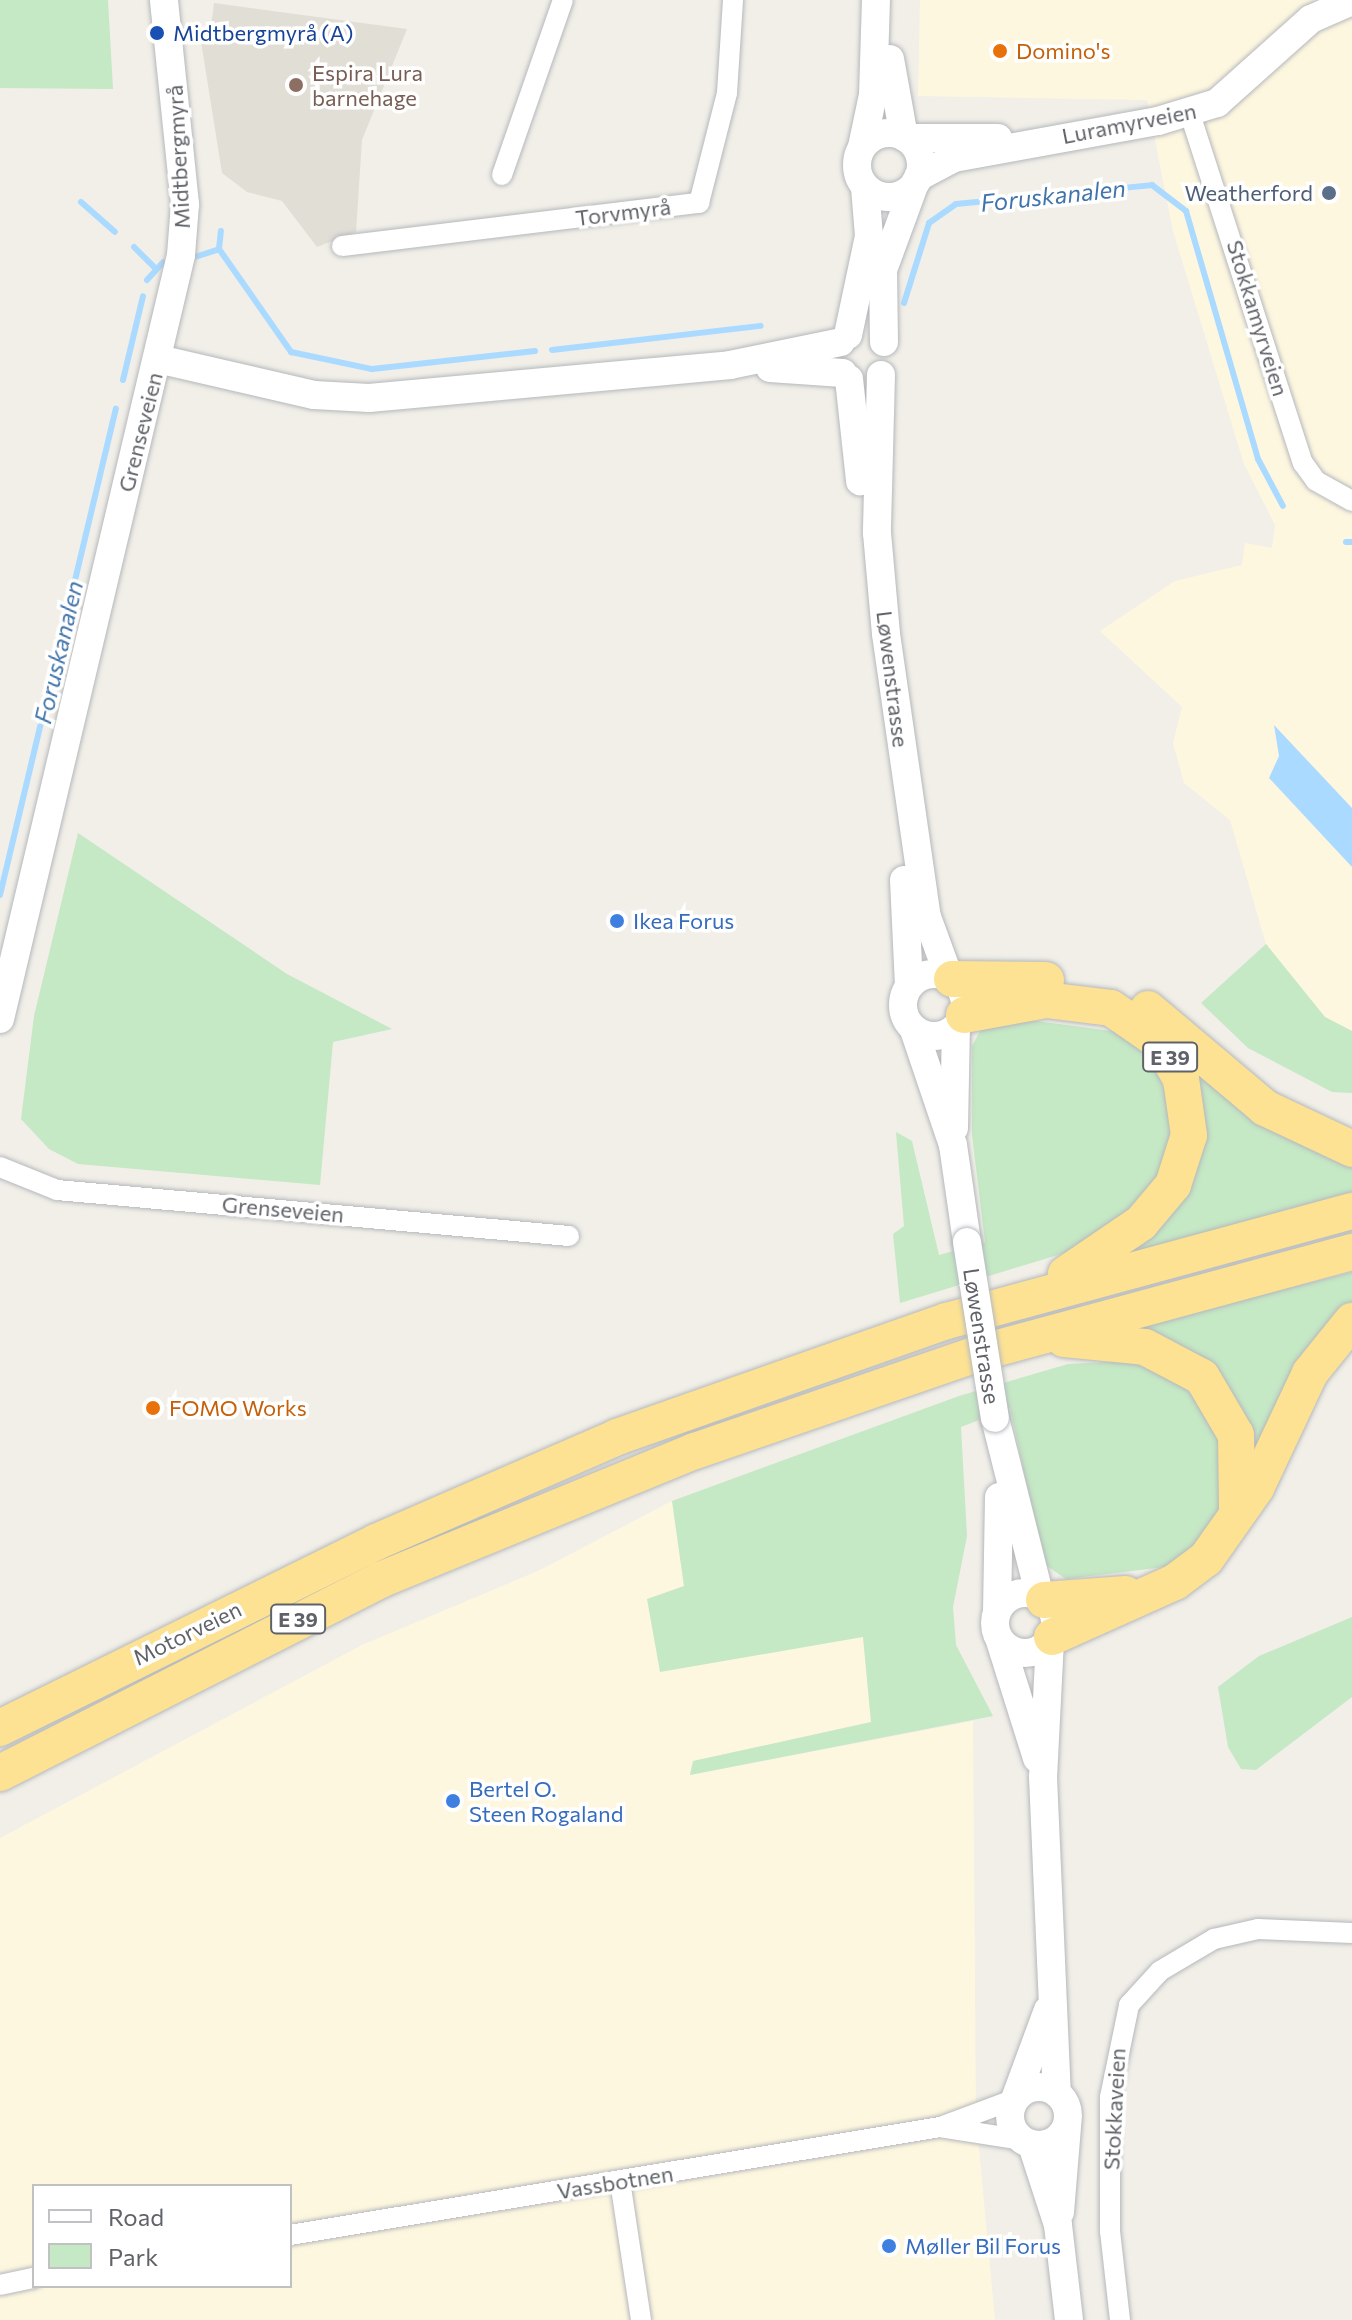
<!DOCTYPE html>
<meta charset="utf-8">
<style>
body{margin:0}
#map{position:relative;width:1352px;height:2320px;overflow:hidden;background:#f1efe8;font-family:Commissioner,sans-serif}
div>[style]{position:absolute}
.commercial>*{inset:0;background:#fef7e0}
.education>*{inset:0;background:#e1ded6}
.green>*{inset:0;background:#c5e8c5}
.water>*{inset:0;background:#aadaff}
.stream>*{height:6px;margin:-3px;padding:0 3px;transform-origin:3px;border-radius:3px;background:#aadaff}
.roads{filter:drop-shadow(0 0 2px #b5b8bc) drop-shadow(0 0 2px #b5b8bc)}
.street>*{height:20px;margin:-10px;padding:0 10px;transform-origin:10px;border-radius:10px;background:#fff}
.secondary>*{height:28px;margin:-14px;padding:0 14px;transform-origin:14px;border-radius:14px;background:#fff}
.secondary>.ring{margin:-14px;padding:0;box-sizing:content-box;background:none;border:28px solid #fff;border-radius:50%}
.highway>*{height:36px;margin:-18px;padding:0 18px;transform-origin:18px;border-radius:18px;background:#fde293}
.bridges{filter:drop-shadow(0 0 2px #b6babf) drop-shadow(0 0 2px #b6babf)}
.secondary-bridge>*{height:28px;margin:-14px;padding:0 14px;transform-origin:14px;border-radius:14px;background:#fff}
.dots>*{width:22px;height:22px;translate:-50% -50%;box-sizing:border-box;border:4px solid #fff;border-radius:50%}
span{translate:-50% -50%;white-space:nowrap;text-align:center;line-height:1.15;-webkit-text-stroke:7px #fff;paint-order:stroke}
.shield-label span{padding:2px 6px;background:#fff;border:2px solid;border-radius:6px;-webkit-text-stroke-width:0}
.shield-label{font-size:20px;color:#5f6368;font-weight:700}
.transit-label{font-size:22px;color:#164399}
.left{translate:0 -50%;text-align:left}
.food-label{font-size:22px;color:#c56008}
.education-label{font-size:22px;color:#785e54}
.street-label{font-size:22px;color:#5f6368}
.service-label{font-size:22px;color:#4e5e75}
.right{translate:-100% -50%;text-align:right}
.shop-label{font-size:22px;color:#366cbe}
.water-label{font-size:24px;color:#4174aa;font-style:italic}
.legend{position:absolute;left:32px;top:2184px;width:260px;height:104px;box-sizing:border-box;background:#fff;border:2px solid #bfc1c3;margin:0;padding:10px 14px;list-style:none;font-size:24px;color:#5f6368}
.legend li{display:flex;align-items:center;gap:16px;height:40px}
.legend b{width:40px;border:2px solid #bfc1c3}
</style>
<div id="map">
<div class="commercial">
<i style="clip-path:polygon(920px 0,1352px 0,1352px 1031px,1325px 1017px,1266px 944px,1230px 820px,1184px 783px,1173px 743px,1182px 707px,1100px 631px,1175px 581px,1242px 565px,1245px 543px,1272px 548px,1275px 525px,1244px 464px,1173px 231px,1147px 100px,918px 96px)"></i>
<i style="clip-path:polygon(evenodd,672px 1501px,684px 1587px,863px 1637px,871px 1722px,693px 1761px,690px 1775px,973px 1721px,976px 2116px,995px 2320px,0 2320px,0 1838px,362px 1645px,540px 1570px,672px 1501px,34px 2186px,290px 2186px,290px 2286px,34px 2286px,34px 2186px)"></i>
</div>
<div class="education">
<i style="clip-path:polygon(214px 3px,407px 29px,362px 140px,356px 232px,317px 247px,282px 201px,247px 192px,222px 173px,199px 29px,211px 27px)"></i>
</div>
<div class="green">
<i style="clip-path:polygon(0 0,108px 0,113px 89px,0 88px)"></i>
<i style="clip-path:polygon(78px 833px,287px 974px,392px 1029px,333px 1042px,320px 1185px,78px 1164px,49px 1149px,21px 1119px,34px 1016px)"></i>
<i style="clip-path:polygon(1266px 944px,1325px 1017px,1352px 1031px,1352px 1093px,1332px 1092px,1248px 1048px,1201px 1003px)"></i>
<i style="clip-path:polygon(1029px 1020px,1119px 1032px,1151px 1057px,1177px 1123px,1156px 1186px,1124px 1223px,1071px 1251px,900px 1303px,893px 1234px,904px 1226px,896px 1132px,912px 1141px,939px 1255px,985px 1242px,972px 1135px,972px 1046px,985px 1022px)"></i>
<i style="clip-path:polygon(1182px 1063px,1352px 1160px,1352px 1200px,1122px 1259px,1177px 1205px)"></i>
<i style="clip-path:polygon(1352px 1272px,1352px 1304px,1258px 1464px,1245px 1434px,1135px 1327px)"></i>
<i style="clip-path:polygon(1126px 1361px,1168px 1375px,1214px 1413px,1229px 1491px,1216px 1528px,1181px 1565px,1066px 1579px,1044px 1564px,1010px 1408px,961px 1427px,967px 1536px,953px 1607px,956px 1645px,993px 1716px,690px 1775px,693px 1761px,871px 1722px,863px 1637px,660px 1672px,647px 1599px,684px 1586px,672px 1501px,959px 1396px,1068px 1364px)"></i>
<i style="clip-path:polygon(1352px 1617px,1352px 1697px,1256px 1770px,1241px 1769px,1228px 1747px,1218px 1687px,1259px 1656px)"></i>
</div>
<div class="water">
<i style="clip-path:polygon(1274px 725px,1352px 808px,1352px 867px,1269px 778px,1279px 756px)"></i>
</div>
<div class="stream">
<i style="left:81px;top:202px;width:45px;rotate:41.4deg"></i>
<i style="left:134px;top:247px;width:30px;rotate:45deg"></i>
<i style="left:219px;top:249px;width:126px;rotate:55deg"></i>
<i style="left:291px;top:352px;width:83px;rotate:11.9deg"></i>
<i style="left:372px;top:369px;width:164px;rotate:-6.3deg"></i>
<i style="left:195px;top:257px;width:25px;rotate:-18deg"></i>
<i style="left:219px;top:249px;width:18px;rotate:-84deg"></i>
<i style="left:147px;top:280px;width:24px;rotate:-48deg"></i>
<i style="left:904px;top:303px;width:84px;rotate:-72.6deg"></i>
<i style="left:929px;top:223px;width:33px;rotate:-35deg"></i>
<i style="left:956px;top:204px;width:197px;rotate:-5.5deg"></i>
<i style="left:1152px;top:185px;width:43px;rotate:37.4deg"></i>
<i style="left:1186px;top:211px;width:258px;rotate:73.8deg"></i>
<i style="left:1258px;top:459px;width:53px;rotate:62deg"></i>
<i style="left:552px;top:350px;width:210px;rotate:-6.6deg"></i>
<i style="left:123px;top:380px;width:86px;rotate:-76.6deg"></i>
<i style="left:1346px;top:542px;width:6px"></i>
<i style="left:0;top:895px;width:500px;rotate:-76.6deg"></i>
</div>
<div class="roads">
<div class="street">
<i style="left:1190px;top:114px;width:367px;rotate:72.1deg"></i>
<i style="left:1303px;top:463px;width:22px;rotate:54deg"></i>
<i style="left:1316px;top:481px;width:41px;rotate:29.1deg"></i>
<i style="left:502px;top:175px;width:185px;rotate:-70.8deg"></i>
<i style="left:342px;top:246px;width:360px;rotate:-6.9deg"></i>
<i style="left:699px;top:203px;width:114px;rotate:-75.7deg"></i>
<i style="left:727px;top:93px;width:93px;rotate:-86.3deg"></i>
<i style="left:0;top:1167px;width:61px;rotate:22deg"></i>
<i style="left:57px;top:1190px;width:514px;rotate:5.13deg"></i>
<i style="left:1015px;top:2099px;width:80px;rotate:159.5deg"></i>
<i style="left:940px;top:2127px;width:84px;rotate:8.9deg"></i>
<i style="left:620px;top:2181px;width:141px;rotate:81.4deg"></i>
<i style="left:290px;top:2235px;width:659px;rotate:-9.43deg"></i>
<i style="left:0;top:2285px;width:35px;rotate:-12deg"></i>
<i style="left:1120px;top:2320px;width:90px;rotate:-96.4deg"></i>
<i style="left:1110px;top:2231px;width:134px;rotate:-90deg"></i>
<i style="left:1110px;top:2097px;width:94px;rotate:-78.3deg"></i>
<i style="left:1129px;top:2005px;width:46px;rotate:-47.6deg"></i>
<i style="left:1160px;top:1971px;width:63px;rotate:-30.7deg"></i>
<i style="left:1214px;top:1939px;width:45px;rotate:-12.8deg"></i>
<i style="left:1258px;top:1929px;width:94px;rotate:2.4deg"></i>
</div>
<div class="secondary">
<i style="left:890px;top:59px;width:79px;rotate:79.8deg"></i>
<i class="ring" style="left:857px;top:133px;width:36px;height:36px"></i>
<i style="left:906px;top:138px;width:92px"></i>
<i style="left:862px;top:147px;width:53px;rotate:-78.1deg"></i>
<i style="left:873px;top:95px;width:95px;rotate:-88.2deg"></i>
<i style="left:918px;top:177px;width:41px;rotate:-27.8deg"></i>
<i style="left:954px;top:158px;width:207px;rotate:-10.3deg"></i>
<i style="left:1158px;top:121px;width:62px;rotate:-17deg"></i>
<i style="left:1217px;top:103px;width:126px;rotate:-41.8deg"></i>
<i style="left:1311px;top:19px;width:45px;rotate:-23.7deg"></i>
<i style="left:848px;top:335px;width:101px;rotate:-78deg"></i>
<i style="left:869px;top:236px;width:49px;rotate:-94.7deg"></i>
<i style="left:884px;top:342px;width:72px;rotate:-90.8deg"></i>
<i style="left:883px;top:270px;width:93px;rotate:-69.8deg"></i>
<i style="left:158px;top:359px;width:160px;rotate:13deg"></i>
<i style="left:314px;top:395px;width:55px;rotate:3.1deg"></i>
<i style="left:369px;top:398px;width:363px;rotate:-5.2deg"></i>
<i style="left:730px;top:365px;width:113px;rotate:-11.7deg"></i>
<i style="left:770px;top:368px;width:73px;rotate:3.9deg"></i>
<i style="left:881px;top:375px;width:158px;rotate:91.5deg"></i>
<i style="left:877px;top:533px;width:101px;rotate:84.9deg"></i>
<i style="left:886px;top:634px;width:286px;rotate:81.8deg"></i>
<i style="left:927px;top:917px;width:64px;rotate:69.9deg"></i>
<i style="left:849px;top:379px;width:103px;rotate:83.8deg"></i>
<i style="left:904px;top:880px;width:105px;rotate:87.3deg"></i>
<i class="ring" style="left:903px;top:974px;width:34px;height:34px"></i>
<i style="left:0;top:1019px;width:785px;rotate:-76.67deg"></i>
<i style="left:181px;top:255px;width:51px;rotate:-85.5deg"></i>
<i style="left:185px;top:204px;width:205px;rotate:-95.9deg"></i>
<i style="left:914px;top:1030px;width:121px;rotate:71.3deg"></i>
<i style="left:953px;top:1145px;width:98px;rotate:81.8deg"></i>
<i style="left:954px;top:1128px;width:100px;rotate:-88.9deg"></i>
<i style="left:995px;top:1418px;width:185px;rotate:75.9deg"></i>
<i class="ring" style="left:995px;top:1593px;width:32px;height:32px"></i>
<i style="left:997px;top:1612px;width:115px;rotate:-89deg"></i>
<i style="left:1050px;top:1640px;width:137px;rotate:92.9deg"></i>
<i style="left:1043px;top:1777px;width:316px;rotate:87.5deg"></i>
<i style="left:1000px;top:1641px;width:123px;rotate:72.5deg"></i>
<i class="ring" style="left:1010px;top:2087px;width:30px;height:30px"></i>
<i style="left:1015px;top:2099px;width:95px;rotate:-69.7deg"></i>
<i style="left:1032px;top:2145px;width:84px;rotate:72deg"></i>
<i style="left:1058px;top:2225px;width:96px;rotate:83.4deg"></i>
<i style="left:1060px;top:2212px;width:86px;rotate:-85.3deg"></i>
</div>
<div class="highway">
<i style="left:952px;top:979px;width:94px;rotate:0.6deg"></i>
<i style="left:1148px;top:1009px;width:153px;rotate:40.2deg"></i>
<i style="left:1265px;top:1108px;width:96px;rotate:25.2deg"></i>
<i style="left:964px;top:1015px;width:83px;rotate:-10.4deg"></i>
<i style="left:1046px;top:1000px;width:65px;rotate:7deg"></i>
<i style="left:1111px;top:1008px;width:58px;rotate:34.5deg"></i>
<i style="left:1159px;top:1041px;width:44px;rotate:59.9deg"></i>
<i style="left:1181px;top:1079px;width:57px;rotate:81.9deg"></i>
<i style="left:1189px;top:1135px;width:52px;rotate:107.7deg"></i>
<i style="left:1173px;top:1185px;width:50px;rotate:130.1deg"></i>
<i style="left:1141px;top:1223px;width:91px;rotate:145.8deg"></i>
<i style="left:1064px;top:1339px;width:81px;rotate:5.6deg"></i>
<i style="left:1145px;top:1347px;width:64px;rotate:27.8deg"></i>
<i style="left:1202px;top:1377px;width:67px;rotate:59.6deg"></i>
<i style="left:1236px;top:1435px;width:74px;rotate:89.2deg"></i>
<i style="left:1044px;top:1600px;width:82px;rotate:-4.2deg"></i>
<i style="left:1052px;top:1637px;width:135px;rotate:-24.1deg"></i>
<i style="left:1175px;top:1582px;width:39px;rotate:-37deg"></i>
<i style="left:1206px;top:1559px;width:87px;rotate:-54.8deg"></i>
<i style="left:1256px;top:1488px;width:127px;rotate:-64.8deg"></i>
<i style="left:1310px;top:1373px;width:67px;rotate:-51.1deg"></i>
<i style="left:0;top:1728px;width:419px;rotate:-26.3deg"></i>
<i style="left:376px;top:1542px;width:263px;rotate:-23.5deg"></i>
<i style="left:617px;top:1437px;width:350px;rotate:-19.4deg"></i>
<i style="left:947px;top:1321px;width:420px;rotate:-15.2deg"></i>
<i style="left:0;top:1773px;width:426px;rotate:-26.9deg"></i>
<i style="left:380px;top:1580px;width:340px;rotate:-22.3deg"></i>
<i style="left:695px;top:1451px;width:297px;rotate:-19deg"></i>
<i style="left:976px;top:1354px;width:390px;rotate:-15.2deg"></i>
</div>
</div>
<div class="bridges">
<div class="secondary-bridge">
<i style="left:967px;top:1242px;width:178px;rotate:81deg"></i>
</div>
</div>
<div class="dots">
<i style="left:157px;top:33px;background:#1a4fb4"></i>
<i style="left:1000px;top:51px;background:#e8710a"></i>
<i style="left:296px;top:85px;background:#8d6e63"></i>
<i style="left:1329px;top:193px;background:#5c6f8a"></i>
<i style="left:617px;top:921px;background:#3f7fe0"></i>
<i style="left:153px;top:1408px;background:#e8710a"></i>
<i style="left:453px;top:1801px;background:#3f7fe0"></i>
<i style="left:889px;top:2246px;background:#3f7fe0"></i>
</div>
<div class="shield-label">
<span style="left:1170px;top:1057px">E 39</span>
<span style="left:298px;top:1619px">E 39</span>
</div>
<div class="transit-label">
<span class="left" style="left:173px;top:33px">Midtbergmyrå (A)</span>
</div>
<div class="food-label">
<span class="left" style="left:1016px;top:51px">Domino's</span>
<span class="left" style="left:169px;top:1408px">FOMO Works</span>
</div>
<div class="education-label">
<span class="left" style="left:312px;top:85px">Espira Lura<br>barnehage</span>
</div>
<div class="street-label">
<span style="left:1129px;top:123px;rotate:-11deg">Luramyrveien</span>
<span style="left:178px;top:157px;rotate:-93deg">Midtbergmyrå</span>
<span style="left:623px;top:212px;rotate:-7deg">Torvmyrå</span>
<span style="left:1258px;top:318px;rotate:73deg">Stokkamyrveien</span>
<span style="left:140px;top:432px;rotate:-76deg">Grenseveien</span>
<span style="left:893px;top:679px;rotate:83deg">Løwenstrasse</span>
<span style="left:283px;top:1209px;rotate:5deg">Grenseveien</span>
<span style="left:982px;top:1336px;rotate:81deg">Løwenstrasse</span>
<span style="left:187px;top:1633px;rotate:-26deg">Motorveien</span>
<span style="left:1114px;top:2109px;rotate:-87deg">Stokkaveien</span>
<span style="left:615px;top:2182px;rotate:-9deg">Vassbotnen</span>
</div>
<div class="service-label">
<span class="right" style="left:1313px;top:193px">Weatherford</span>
</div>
<div class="shop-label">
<span class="left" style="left:633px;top:921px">Ikea Forus</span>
<span class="left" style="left:469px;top:1801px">Bertel O.<br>Steen Rogaland</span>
<span class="left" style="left:905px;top:2246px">Møller Bil Forus</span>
</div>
<div class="water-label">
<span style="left:1053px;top:195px;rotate:-6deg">Foruskanalen</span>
<span style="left:58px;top:652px;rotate:-77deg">Foruskanalen</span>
</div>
<ul class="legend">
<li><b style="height:10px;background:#fff"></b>Road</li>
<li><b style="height:22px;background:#c5e8c5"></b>Park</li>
</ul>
</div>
